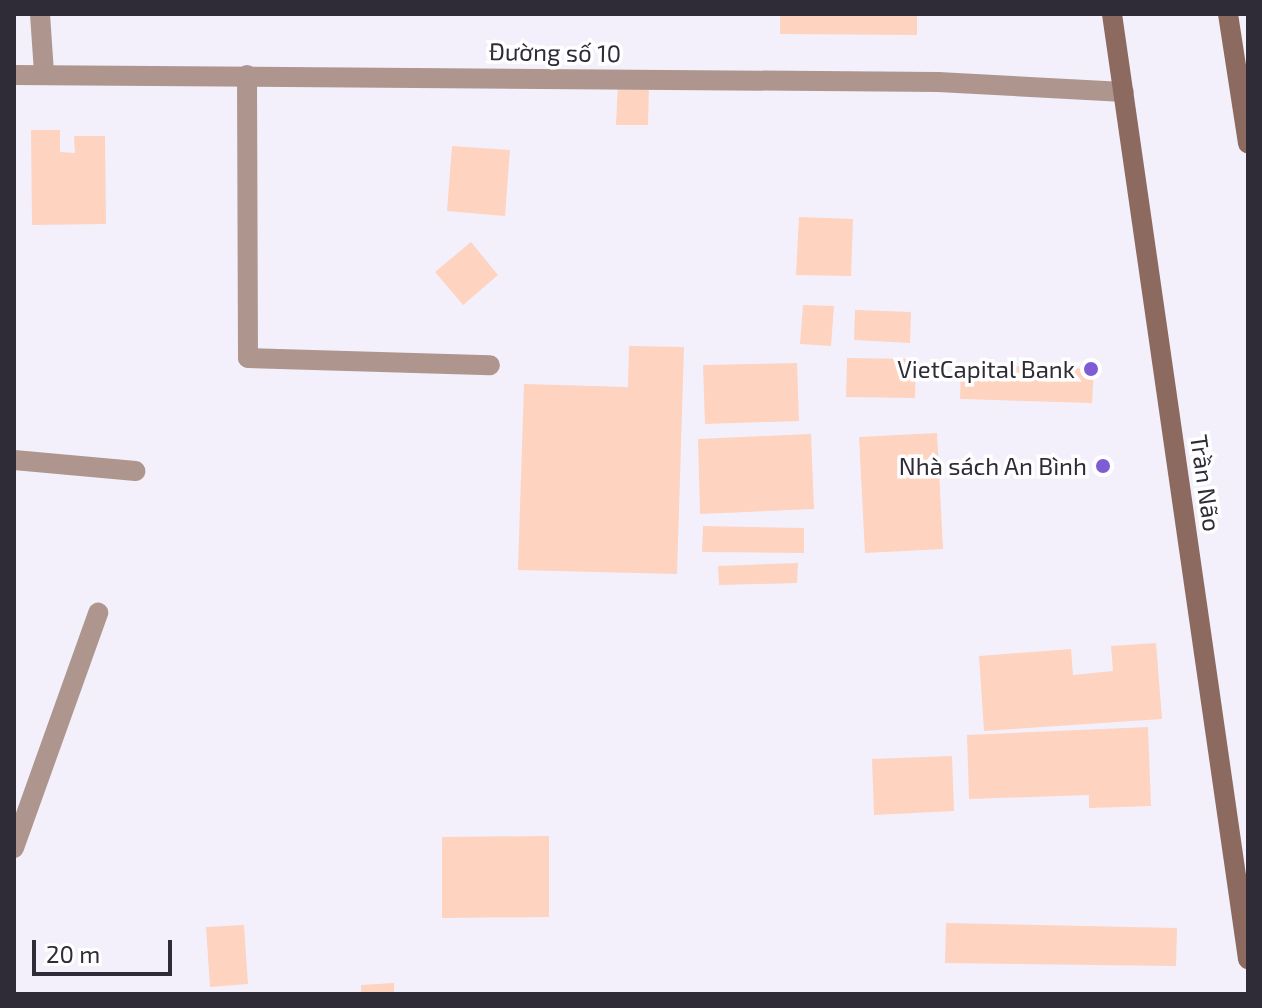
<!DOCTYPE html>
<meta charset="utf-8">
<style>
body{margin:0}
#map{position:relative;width:1262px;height:1008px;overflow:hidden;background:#f3f0fc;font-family:"Exo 2",sans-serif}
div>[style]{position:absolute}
.building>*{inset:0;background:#fed3c0}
.service>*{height:20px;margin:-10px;padding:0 10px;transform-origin:10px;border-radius:10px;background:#ae968e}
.minor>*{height:20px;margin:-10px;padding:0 10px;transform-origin:10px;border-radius:10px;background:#ae968e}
.secondary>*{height:20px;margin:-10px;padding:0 10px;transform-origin:10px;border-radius:10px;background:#8c6a5f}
.dots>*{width:22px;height:22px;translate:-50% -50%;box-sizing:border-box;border:4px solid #fff;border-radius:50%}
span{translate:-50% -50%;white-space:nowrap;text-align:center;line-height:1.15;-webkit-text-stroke:7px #fff;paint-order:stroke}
.street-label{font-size:24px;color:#2f2c37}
.poi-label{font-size:24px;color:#2f2c37}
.right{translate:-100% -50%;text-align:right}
.frame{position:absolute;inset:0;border:16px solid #2f2c37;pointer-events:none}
.scale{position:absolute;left:32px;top:940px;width:140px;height:36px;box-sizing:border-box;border:4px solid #2f2c37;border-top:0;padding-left:10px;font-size:24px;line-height:28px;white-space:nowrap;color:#2f2c37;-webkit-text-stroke:6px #fff;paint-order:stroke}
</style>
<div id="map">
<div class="building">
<i style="clip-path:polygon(780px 14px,917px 14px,917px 35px,780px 34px)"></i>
<i style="clip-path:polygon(618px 84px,649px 85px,648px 125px,616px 125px)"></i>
<i style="clip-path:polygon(31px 130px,60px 130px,60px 152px,75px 153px,74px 136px,105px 136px,106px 224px,32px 225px)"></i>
<i style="clip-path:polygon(452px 146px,510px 150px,505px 216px,447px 211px)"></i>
<i style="clip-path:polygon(799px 217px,853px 219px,851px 276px,796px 275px)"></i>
<i style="clip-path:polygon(471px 242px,498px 275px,463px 305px,435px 272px)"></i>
<i style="clip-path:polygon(803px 305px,834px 306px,831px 346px,800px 344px)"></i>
<i style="clip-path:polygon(855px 310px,911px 312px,910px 343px,854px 340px)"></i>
<i style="clip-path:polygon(629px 346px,684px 347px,677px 574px,518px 570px,524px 384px,628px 387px)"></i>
<i style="clip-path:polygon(847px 358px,916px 359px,915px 398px,846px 397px)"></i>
<i style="clip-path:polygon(797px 363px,799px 421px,705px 424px,703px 365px)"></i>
<i style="clip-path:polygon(961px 364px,1094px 369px,1092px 403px,960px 399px)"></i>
<i style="clip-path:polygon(937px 433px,943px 549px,865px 553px,859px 437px)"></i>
<i style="clip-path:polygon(811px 434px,814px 509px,700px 514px,698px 439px)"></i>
<i style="clip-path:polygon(703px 526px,804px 528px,804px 553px,702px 552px)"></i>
<i style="clip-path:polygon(798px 563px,797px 583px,719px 585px,718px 566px)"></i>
<i style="clip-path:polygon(1156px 643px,1162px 719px,984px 731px,979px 656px,1071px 649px,1073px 675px,1113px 671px,1111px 646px)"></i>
<i style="clip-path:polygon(1148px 727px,1151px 806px,1089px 808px,1089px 795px,969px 799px,967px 735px)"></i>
<i style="clip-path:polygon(952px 756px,954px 811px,874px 815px,872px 759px)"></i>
<i style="clip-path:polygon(549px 836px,549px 917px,442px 918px,442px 837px)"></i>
<i style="clip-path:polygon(946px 923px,1177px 928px,1176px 966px,945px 963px)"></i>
<i style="clip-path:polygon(244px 925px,248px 984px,210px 987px,206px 927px)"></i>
<i style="clip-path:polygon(394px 983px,394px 994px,361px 994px,361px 985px)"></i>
</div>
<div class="service">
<i style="left:14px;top:848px;width:250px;rotate:-70.3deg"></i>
</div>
<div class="minor">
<i style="left:40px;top:14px;width:59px;rotate:86.1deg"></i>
<i style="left:14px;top:75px;width:924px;rotate:0.43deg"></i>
<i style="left:938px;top:82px;width:186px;rotate:3.1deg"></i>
<i style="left:247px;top:75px;width:283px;rotate:89.8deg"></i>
<i style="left:248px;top:358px;width:242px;rotate:1.7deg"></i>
<i style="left:14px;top:460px;width:122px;rotate:5.2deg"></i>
</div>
<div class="secondary">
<i style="left:1112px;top:14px;width:955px;rotate:81.81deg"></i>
<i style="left:1228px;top:14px;width:131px;rotate:81.2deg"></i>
</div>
<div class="dots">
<i style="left:1091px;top:369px;background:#7e5cd6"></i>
<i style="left:1103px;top:466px;background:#7e5cd6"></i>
</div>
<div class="street-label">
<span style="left:555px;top:52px;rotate:1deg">Đường số 10</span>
<span style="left:1206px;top:483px;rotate:82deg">Trần Não</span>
</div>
<div class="poi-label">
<span class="right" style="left:1075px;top:369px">VietCapital Bank</span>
<span class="right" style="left:1087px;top:466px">Nhà sách An Bình</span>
</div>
<div class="frame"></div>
<div class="scale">20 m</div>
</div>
